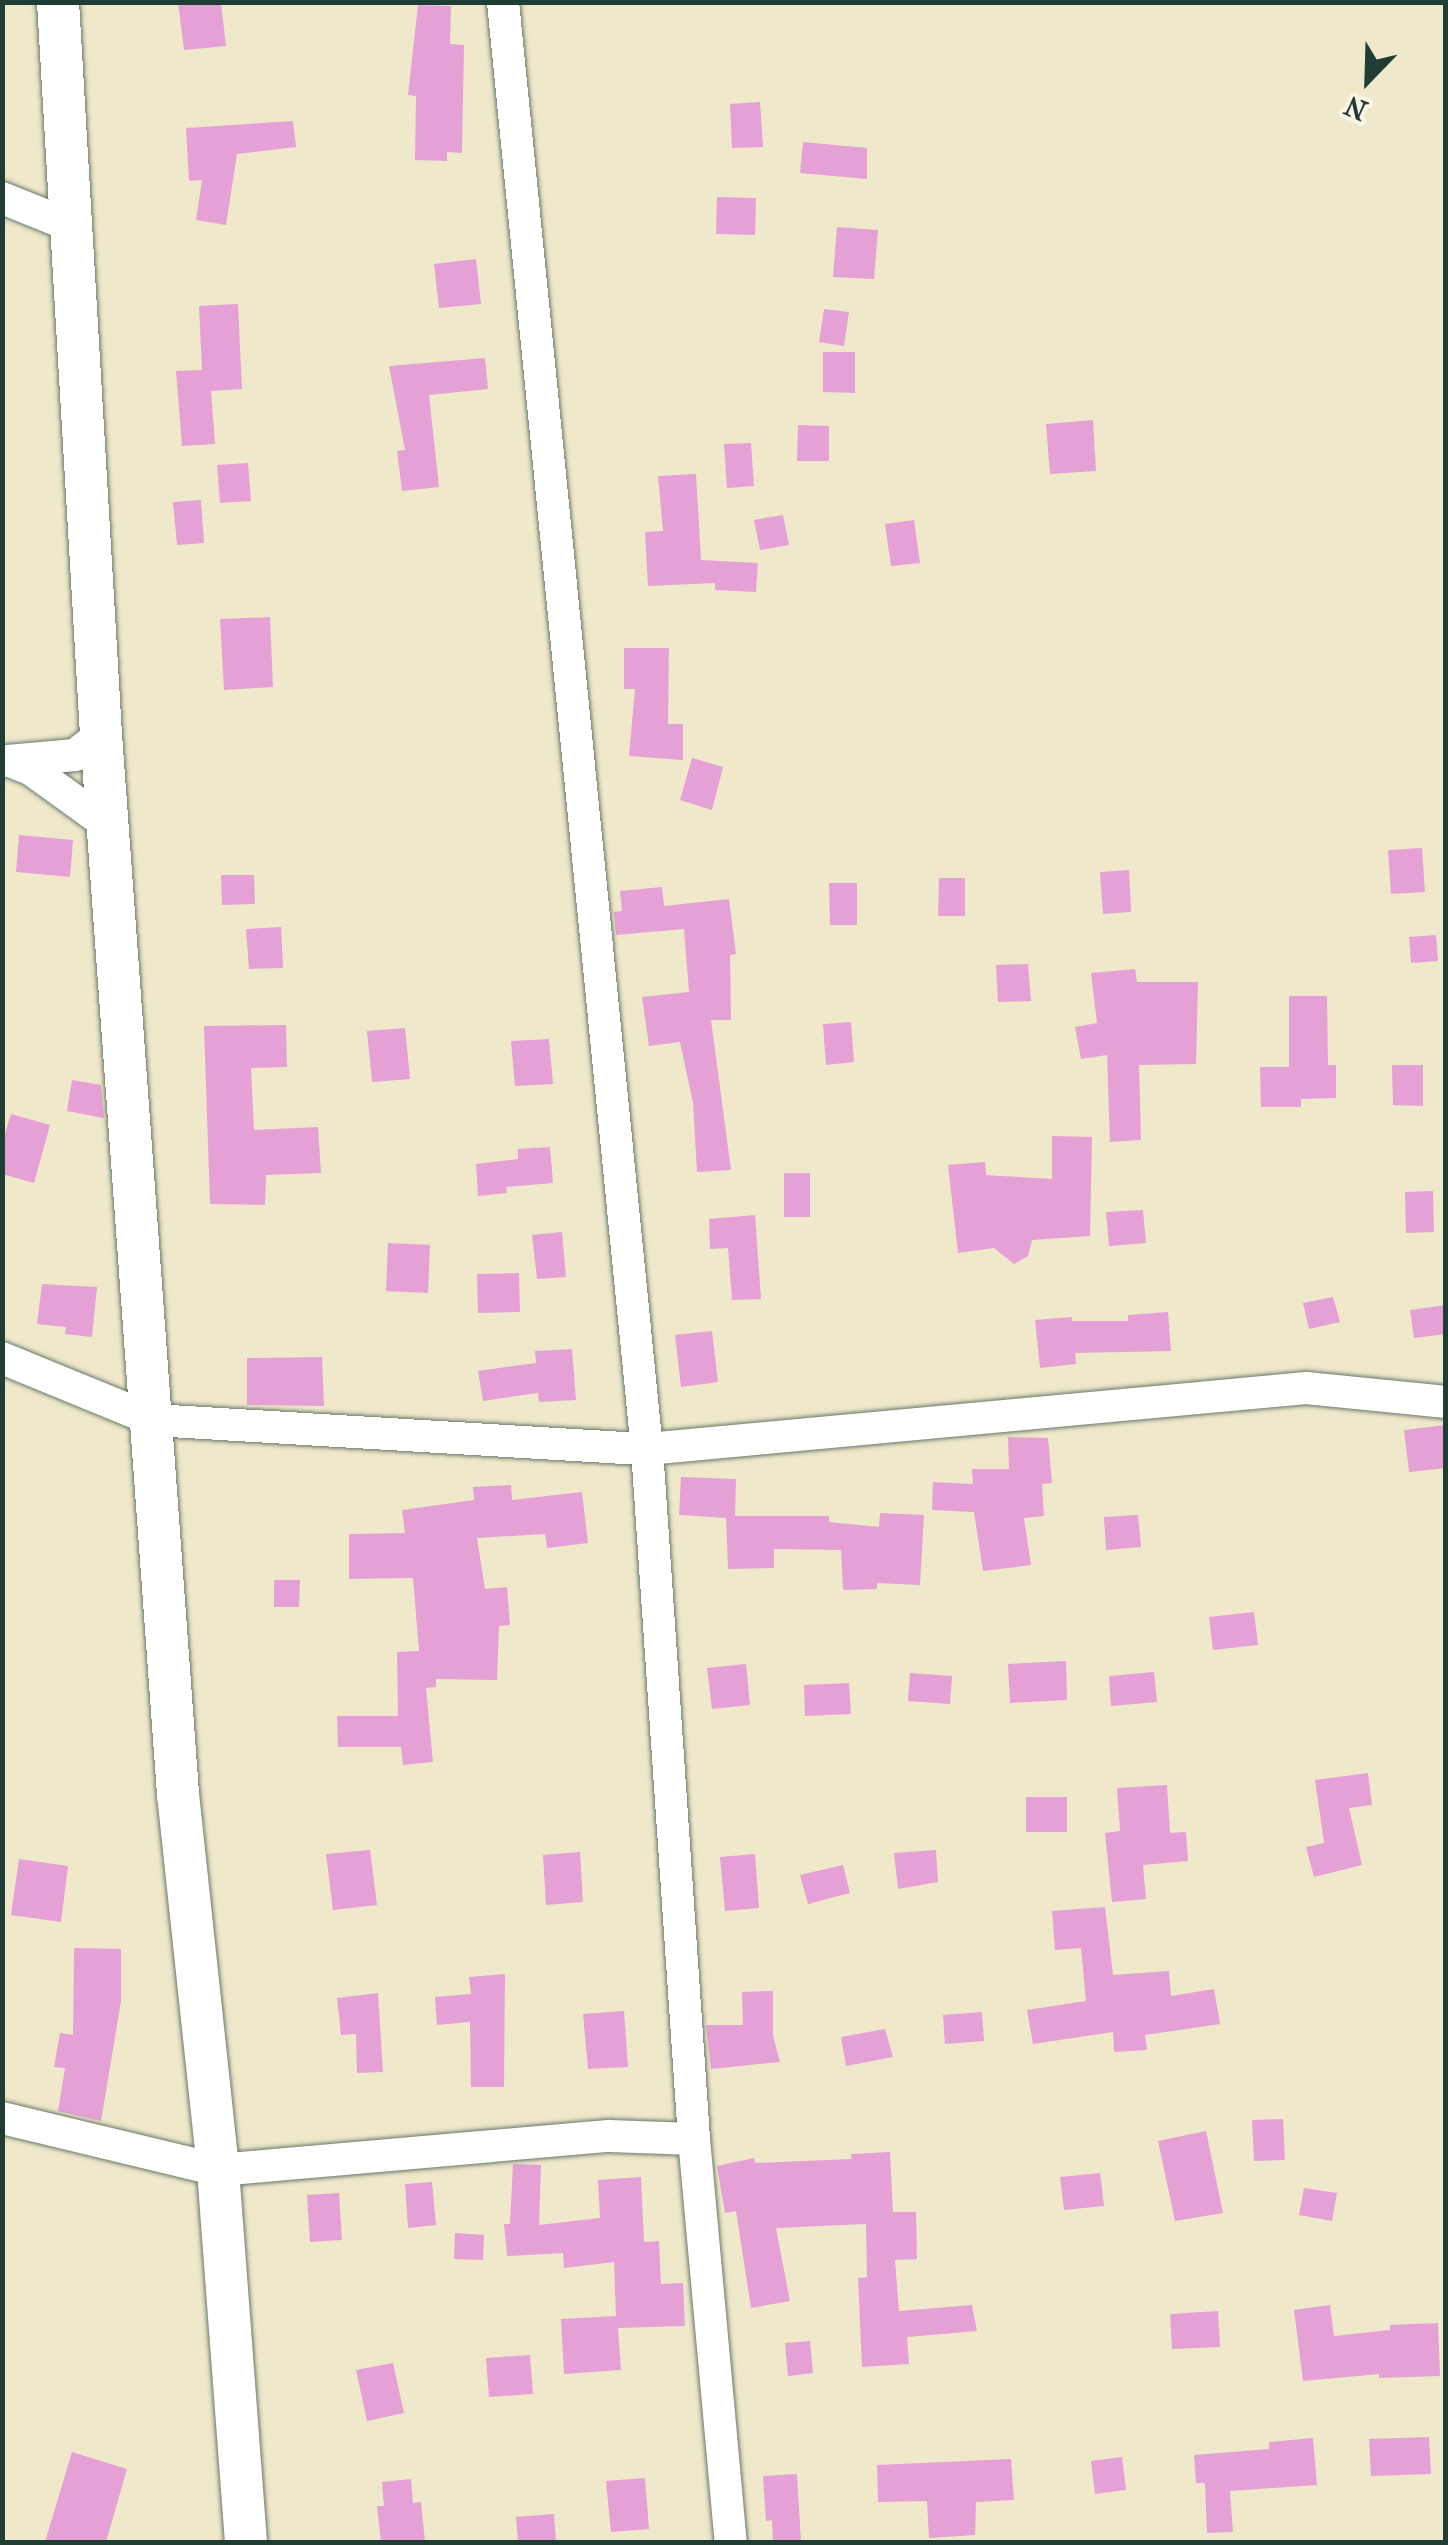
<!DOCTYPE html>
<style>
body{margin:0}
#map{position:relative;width:1448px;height:2545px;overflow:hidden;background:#efe8cb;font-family:"IM FELL French Canon",serif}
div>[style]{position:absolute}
.building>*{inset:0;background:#e5a1d5}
.roads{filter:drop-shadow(0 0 2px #687969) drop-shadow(0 0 2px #687969)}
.minor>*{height:32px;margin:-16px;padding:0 16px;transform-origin:16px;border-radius:16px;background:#fff}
.tertiary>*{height:42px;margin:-21px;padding:0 21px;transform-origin:21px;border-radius:21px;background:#fff}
span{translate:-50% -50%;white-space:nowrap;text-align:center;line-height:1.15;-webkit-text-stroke:8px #fcf5e5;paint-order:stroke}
.frame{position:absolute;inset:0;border:5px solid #1f3d34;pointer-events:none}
.north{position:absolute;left:1318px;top:30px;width:100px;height:100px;-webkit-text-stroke:8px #fcf5e5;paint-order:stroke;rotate:203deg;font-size:28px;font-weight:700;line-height:40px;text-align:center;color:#1f3d34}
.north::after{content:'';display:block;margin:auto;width:35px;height:45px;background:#1f3d34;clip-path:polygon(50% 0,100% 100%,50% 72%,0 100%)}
</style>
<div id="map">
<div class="building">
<i style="clip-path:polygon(178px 2px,221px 2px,226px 46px,184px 50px)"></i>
<i style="clip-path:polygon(418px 5px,451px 6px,450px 44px,464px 45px,462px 153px,447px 152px,447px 161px,415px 160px,416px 96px,408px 95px)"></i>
<i style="clip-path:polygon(760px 102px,763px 147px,732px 148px,730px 104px)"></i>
<i style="clip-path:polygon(293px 121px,296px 147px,237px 154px,226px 225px,196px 220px,202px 180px,189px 181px,186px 128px)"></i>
<i style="clip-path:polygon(803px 142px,867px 148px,867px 179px,800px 173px)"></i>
<i style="clip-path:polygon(717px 197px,756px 198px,755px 235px,716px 234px)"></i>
<i style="clip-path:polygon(837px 227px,878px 230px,874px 279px,833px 277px)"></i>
<i style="clip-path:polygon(476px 259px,481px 304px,439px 308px,434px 264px)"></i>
<i style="clip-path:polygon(238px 304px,242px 389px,211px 391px,215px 444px,182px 446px,176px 371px,202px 370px,199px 306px)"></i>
<i style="clip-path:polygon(824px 309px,849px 312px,844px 346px,819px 342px)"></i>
<i style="clip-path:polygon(823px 352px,855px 352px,855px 393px,823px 392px)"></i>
<i style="clip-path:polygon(485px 358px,488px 389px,429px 395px,439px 487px,402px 491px,397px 451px,405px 450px,389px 366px)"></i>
<i style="clip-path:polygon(1093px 420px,1096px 471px,1050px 474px,1046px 424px)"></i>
<i style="clip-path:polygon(798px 425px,829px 426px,829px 461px,797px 461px)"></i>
<i style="clip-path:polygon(751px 443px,754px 486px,727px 488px,724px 444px)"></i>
<i style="clip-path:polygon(248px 463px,251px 501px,220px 503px,217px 465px)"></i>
<i style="clip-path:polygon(696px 474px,701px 560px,758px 563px,756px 592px,715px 590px,715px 583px,648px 586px,645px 532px,663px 531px,658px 476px)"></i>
<i style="clip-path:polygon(201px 500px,204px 543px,177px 545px,173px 502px)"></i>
<i style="clip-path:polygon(783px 515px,789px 545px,760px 550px,754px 520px)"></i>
<i style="clip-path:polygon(914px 520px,920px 563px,891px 566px,885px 524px)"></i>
<i style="clip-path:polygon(270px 617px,273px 687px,224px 690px,220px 619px)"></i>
<i style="clip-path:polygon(624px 648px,669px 648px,668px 724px,683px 724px,683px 760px,629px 756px,635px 689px,624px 689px)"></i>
<i style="clip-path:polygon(692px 758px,723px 767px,712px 810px,680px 800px)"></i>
<i style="clip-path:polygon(19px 835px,73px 840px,70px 877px,16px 872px)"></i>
<i style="clip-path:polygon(1422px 848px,1425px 892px,1391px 894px,1388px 850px)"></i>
<i style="clip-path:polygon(1129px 870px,1131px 912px,1103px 914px,1100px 872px)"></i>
<i style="clip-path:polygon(221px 875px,254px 875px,255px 904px,222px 905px)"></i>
<i style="clip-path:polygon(939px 878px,965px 878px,965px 916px,938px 916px)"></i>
<i style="clip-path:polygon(829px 883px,857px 883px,857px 925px,830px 925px)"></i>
<i style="clip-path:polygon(662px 887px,664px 906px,729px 899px,736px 954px,730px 955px,731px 1020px,711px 1020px,731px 1170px,697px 1172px,693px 1103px,680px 1042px,649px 1046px,642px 997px,689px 992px,684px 929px,616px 935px,614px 912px,622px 911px,620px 891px)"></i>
<i style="clip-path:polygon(281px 927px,283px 968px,249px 969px,246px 929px)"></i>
<i style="clip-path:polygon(1436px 935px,1438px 961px,1411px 963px,1409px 937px)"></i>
<i style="clip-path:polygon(1028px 964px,1031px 1001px,998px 1002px,996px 965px)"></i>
<i style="clip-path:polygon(1135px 969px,1137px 982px,1198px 982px,1196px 1064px,1139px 1065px,1141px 1140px,1110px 1142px,1107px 1055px,1081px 1059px,1075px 1027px,1097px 1023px,1091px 973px)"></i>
<i style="clip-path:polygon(1289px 996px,1327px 996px,1328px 1065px,1336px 1065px,1336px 1098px,1301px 1099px,1301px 1107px,1261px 1107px,1260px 1067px,1289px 1067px)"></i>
<i style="clip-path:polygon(851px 1022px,854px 1062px,826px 1065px,823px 1024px)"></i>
<i style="clip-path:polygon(286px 1025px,287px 1067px,251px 1068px,254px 1130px,318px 1127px,321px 1173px,266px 1175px,265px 1205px,210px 1204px,204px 1026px)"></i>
<i style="clip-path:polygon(405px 1028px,410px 1079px,372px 1082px,367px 1031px)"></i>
<i style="clip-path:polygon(549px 1039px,553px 1084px,515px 1086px,511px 1041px)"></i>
<i style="clip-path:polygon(1392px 1065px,1423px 1065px,1423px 1106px,1393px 1105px)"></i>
<i style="clip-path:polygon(72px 1080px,101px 1085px,104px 1118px,67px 1111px)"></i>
<i style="clip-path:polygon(11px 1114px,50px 1125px,34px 1183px,2px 1174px,2px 1143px)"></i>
<i style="clip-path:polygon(1052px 1136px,1092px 1137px,1090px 1236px,1032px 1240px,1028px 1256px,1014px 1264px,994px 1248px,958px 1253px,948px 1165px,985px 1162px,986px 1175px,1052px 1179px)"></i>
<i style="clip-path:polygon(550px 1147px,553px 1183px,506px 1187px,507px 1193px,478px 1196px,476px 1164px,518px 1159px,518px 1149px)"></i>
<i style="clip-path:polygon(784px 1173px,810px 1173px,810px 1217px,784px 1217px)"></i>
<i style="clip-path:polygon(1433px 1191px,1434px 1232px,1406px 1233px,1405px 1192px)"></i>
<i style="clip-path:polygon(1143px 1210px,1146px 1243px,1109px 1246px,1106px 1212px)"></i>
<i style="clip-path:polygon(755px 1215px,761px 1299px,732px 1300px,728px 1248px,710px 1249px,709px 1219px)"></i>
<i style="clip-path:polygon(562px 1232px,566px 1277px,537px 1279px,532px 1235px)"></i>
<i style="clip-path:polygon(388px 1243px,430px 1245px,428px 1293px,386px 1291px)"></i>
<i style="clip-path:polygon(519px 1273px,520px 1312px,478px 1313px,477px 1274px)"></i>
<i style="clip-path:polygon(42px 1284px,97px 1287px,92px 1337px,65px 1334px,66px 1327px,37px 1324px)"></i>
<i style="clip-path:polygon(1333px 1297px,1340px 1322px,1309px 1329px,1303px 1303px)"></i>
<i style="clip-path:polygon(1446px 1305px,1446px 1334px,1414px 1338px,1410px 1310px)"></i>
<i style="clip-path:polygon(1168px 1312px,1171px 1351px,1075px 1353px,1076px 1364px,1040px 1368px,1035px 1320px,1072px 1317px,1072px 1321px,1128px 1321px,1128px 1315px)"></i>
<i style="clip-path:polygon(712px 1331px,718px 1382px,681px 1387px,675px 1335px)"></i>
<i style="clip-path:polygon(572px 1349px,576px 1400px,539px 1402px,538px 1393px,483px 1401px,478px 1371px,536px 1363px,535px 1351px)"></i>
<i style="clip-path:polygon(322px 1357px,324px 1406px,247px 1405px,247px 1358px)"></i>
<i style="clip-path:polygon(1446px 1425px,1446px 1468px,1409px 1472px,1404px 1430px)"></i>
<i style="clip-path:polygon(1008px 1437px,1048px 1438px,1052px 1483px,1042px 1484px,1044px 1516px,1024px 1518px,1031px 1565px,983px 1571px,974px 1512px,932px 1510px,933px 1482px,973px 1484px,972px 1469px,1009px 1469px)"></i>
<i style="clip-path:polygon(681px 1477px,736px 1479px,735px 1516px,829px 1516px,829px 1522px,879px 1527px,880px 1513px,924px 1515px,920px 1585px,877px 1583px,877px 1589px,843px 1590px,841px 1550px,774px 1549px,774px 1568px,728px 1569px,726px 1518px,679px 1515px)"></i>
<i style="clip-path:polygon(511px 1485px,512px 1500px,582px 1492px,588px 1543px,547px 1548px,545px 1534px,477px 1538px,485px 1589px,507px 1587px,510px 1625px,499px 1626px,497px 1680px,436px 1679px,436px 1687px,426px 1688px,433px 1762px,403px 1765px,401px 1747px,338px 1747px,337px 1716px,398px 1716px,397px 1652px,419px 1651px,413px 1578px,349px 1579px,349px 1534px,405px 1533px,402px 1510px,474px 1500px,473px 1487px)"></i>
<i style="clip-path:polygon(1138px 1515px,1141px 1547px,1106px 1550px,1104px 1517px)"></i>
<i style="clip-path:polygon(274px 1580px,300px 1580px,299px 1607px,274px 1607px)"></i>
<i style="clip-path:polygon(1254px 1612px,1258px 1645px,1213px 1650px,1209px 1617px)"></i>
<i style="clip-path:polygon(1066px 1661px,1067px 1700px,1010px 1703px,1008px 1664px)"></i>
<i style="clip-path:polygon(746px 1664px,750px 1705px,712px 1709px,707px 1668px)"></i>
<i style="clip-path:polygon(1154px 1672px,1157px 1702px,1111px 1706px,1109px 1676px)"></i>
<i style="clip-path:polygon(910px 1673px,952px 1676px,950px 1704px,908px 1701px)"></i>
<i style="clip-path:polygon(849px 1683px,851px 1714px,805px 1716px,804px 1685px)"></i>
<i style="clip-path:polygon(1368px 1773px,1372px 1805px,1349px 1808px,1362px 1865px,1314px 1877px,1306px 1847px,1324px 1843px,1315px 1780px)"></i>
<i style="clip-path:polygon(1167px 1785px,1170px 1833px,1186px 1832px,1188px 1861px,1143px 1865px,1146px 1899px,1112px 1902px,1105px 1833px,1120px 1831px,1117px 1788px)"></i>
<i style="clip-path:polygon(1026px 1797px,1067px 1797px,1067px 1832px,1026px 1832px)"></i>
<i style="clip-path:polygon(370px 1850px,377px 1905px,333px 1910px,326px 1854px)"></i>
<i style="clip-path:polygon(936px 1850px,938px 1882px,898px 1889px,894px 1853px)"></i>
<i style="clip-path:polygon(580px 1852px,583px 1902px,546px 1905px,543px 1855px)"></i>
<i style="clip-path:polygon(755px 1854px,759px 1908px,725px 1911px,720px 1857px)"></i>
<i style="clip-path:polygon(19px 1859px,68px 1866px,61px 1922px,11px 1915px)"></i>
<i style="clip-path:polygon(843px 1865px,850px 1893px,808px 1904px,800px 1875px)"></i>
<i style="clip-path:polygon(1105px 1907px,1113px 1975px,1169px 1971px,1171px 1996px,1214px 1989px,1220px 2024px,1145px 2035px,1147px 2050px,1114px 2052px,1113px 2032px,1033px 2044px,1027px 2010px,1086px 2001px,1081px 1948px,1055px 1950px,1052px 1911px)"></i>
<i style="clip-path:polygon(74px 1948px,121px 1949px,121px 2001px,101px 2121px,58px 2111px,65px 2068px,54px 2067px,60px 2033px,73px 2035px)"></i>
<i style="clip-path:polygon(505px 1974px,504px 2087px,471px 2087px,470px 2022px,437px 2025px,435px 1997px,471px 1994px,469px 1977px)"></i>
<i style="clip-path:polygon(773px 1991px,773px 2036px,780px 2062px,711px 2069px,706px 2025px,743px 2025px,742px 1992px)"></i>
<i style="clip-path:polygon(378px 1993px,383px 2072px,357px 2073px,356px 2034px,341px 2035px,337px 1998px)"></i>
<i style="clip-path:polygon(624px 2011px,628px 2067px,588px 2069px,583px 2014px)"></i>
<i style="clip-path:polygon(982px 2012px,984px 2041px,945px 2044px,943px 2015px)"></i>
<i style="clip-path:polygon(885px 2029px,893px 2057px,846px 2066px,841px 2037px)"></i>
<i style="clip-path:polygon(1283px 2119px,1285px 2160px,1254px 2161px,1252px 2120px)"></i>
<i style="clip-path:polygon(1206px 2131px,1223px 2213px,1175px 2221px,1158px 2141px)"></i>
<i style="clip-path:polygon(890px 2152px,893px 2212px,916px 2212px,917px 2259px,895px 2260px,899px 2311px,972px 2305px,977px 2331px,907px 2337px,909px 2364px,862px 2367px,858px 2278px,867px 2277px,866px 2224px,776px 2228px,790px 2301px,751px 2308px,736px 2211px,725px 2213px,717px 2166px,754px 2158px,755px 2163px,852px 2159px,851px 2154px)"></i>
<i style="clip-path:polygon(513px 2164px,541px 2165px,539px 2225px,600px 2218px,598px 2180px,641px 2177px,644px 2242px,659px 2241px,661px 2284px,683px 2283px,685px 2326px,618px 2328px,621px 2370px,564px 2374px,561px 2319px,616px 2316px,614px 2262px,564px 2268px,563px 2253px,507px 2256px,504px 2224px,510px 2224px)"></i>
<i style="clip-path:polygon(1100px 2173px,1104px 2206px,1064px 2210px,1060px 2177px)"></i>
<i style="clip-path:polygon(432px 2182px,436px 2225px,408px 2228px,405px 2184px)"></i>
<i style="clip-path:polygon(1304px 2188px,1337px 2193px,1332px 2221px,1299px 2215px)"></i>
<i style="clip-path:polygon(339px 2193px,342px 2240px,310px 2242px,307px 2195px)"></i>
<i style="clip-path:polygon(455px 2233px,484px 2235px,483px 2260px,454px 2259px)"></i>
<i style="clip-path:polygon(1330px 2305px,1334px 2336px,1390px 2330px,1390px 2325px,1438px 2323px,1440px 2376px,1379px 2378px,1379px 2374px,1303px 2381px,1294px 2310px)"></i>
<i style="clip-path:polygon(1218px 2311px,1220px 2347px,1172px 2349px,1170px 2314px)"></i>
<i style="clip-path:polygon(810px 2341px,813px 2373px,788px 2376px,785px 2343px)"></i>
<i style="clip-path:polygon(530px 2355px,533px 2394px,489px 2397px,486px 2358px)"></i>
<i style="clip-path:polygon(393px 2363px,404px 2413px,367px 2421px,356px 2370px)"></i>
<i style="clip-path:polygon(1429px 2437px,1431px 2474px,1371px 2476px,1369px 2439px)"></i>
<i style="clip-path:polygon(1313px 2438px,1317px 2485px,1230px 2491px,1233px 2532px,1207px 2533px,1205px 2483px,1196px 2483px,1194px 2455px,1269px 2449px,1269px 2442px)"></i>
<i style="clip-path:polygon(72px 2452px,127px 2469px,106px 2542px,45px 2542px)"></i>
<i style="clip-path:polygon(1122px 2457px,1126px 2490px,1095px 2494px,1091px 2461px)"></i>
<i style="clip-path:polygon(1011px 2459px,1014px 2500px,976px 2502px,975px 2535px,929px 2538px,927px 2501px,878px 2502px,877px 2465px)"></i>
<i style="clip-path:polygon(797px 2474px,801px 2542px,773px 2542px,772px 2520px,766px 2521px,763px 2476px)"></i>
<i style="clip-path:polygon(645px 2478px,649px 2529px,611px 2532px,606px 2481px)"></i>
<i style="clip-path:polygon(411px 2479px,413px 2503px,421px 2502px,425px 2542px,381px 2542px,377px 2506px,384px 2506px,382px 2482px)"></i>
<i style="clip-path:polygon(554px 2514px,556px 2542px,518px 2542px,516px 2517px)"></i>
</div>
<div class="roads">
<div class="minor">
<i style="left:503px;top:2px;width:1454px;rotate:84.32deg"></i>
<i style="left:647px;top:1449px;width:692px;rotate:86.1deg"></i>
<i style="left:694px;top:2139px;width:405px;rotate:84.8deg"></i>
<i style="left:2px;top:198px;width:72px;rotate:21.9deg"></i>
<i style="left:8px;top:761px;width:67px;rotate:-5.1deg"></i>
<i style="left:75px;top:755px;width:33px;rotate:-38deg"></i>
<i style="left:10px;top:761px;width:24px;rotate:22deg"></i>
<i style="left:32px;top:770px;width:94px;rotate:35.9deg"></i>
<i style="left:2px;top:1358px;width:163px;rotate:22.3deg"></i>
<i style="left:153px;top:1420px;width:495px;rotate:3.4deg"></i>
<i style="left:647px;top:1449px;width:662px;rotate:-5.29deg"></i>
<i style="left:1306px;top:1388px;width:141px;rotate:5.7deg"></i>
<i style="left:2px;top:2118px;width:222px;rotate:13.5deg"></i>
<i style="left:218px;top:2170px;width:392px;rotate:-5deg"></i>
<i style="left:609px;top:2136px;width:85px;rotate:2deg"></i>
</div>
<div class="tertiary">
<i style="left:58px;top:2px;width:734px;rotate:86.64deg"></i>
<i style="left:101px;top:735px;width:1062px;rotate:85.84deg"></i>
<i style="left:178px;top:1794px;width:378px;rotate:83.9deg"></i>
<i style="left:218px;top:2170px;width:373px;rotate:85.7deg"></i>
</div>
</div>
<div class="frame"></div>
<div class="north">N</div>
</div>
